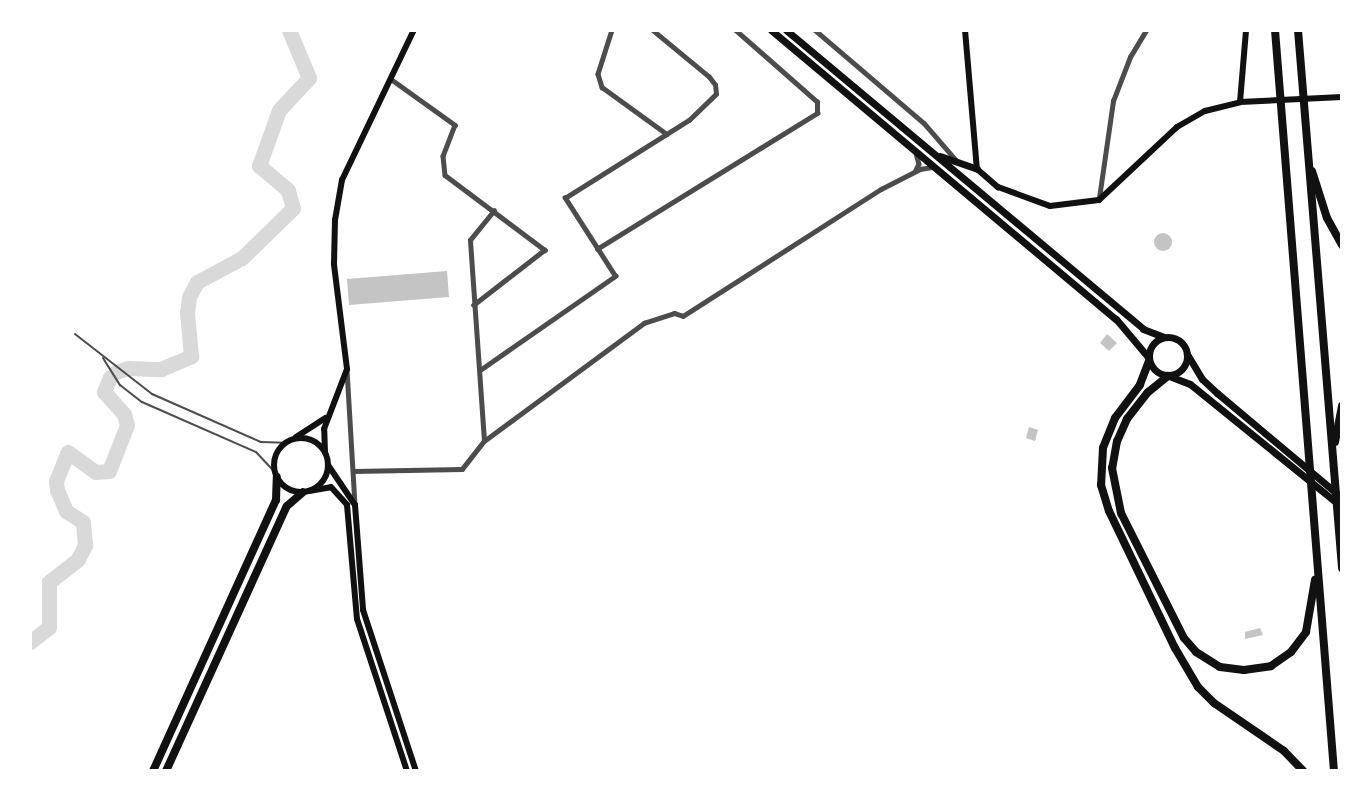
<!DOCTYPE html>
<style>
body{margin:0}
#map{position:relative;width:1372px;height:801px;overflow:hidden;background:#fff;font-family:Jost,sans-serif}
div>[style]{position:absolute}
.river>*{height:15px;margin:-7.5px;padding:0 7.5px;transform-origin:7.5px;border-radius:7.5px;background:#d9d9d9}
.building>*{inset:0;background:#c4c4c4}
.round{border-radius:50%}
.service>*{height:2px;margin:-1px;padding:0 1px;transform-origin:1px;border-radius:1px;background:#4c4c4c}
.minor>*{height:4.5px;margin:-2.25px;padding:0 2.25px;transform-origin:2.25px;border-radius:2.25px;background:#4c4c4c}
.secondary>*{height:6px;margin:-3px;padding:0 3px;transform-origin:3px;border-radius:3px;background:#111}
.secondary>.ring{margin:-3px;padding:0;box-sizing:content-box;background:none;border:6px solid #111;border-radius:50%}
.primary>*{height:7px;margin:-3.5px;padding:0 3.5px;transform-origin:3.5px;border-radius:3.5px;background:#111}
.primary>.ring{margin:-3.5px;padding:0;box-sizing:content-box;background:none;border:7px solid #111;border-radius:50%}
.trunk>*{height:8px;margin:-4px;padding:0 4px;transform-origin:4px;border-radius:4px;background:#111}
.motorway>*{height:8px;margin:-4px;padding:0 4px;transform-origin:4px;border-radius:4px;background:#111}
span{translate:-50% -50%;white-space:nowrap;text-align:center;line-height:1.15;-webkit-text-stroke:4.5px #fff;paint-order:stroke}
.frame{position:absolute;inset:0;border:32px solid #fff;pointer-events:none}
</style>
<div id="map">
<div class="river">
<i style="left:116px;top:372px;width:13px;rotate:-18deg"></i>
<i style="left:128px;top:368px;width:33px;rotate:2deg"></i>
<i style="left:161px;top:369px;width:33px;rotate:-23deg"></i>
<i style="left:191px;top:356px;width:43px;rotate:-95.3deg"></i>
<i style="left:187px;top:313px;width:16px;rotate:-83deg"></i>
<i style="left:189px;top:297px;width:17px;rotate:-62deg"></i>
<i style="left:197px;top:282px;width:51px;rotate:-28.1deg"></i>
<i style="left:242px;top:258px;width:71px;rotate:-44.4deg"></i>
<i style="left:293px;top:208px;width:19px;rotate:-106deg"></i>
<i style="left:288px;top:190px;width:38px;rotate:-140deg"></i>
<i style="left:259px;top:166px;width:59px;rotate:-70.3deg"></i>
<i style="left:279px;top:110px;width:44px;rotate:-46.8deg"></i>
<i style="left:309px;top:78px;width:52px;rotate:-112.6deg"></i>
<i style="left:30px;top:642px;width:24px;rotate:-38deg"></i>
<i style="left:49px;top:627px;width:45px;rotate:-90deg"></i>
<i style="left:49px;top:582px;width:37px;rotate:-38deg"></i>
<i style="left:78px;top:559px;width:16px;rotate:-63deg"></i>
<i style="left:85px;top:545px;width:23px;rotate:-95deg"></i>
<i style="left:83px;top:522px;width:20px;rotate:-147deg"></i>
<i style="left:66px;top:511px;width:23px;rotate:-113deg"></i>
<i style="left:57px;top:490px;width:9px;rotate:-96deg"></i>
<i style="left:56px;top:481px;width:31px;rotate:-68deg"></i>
<i style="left:68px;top:452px;width:34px;rotate:36deg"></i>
<i style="left:96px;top:472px;width:13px;rotate:-4deg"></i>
<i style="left:109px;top:471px;width:49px;rotate:-68.6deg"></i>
<i style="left:127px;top:425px;width:11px;rotate:-105deg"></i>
<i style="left:124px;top:414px;width:30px;rotate:-132deg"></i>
<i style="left:104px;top:392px;width:16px;rotate:-68deg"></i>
</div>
<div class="building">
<i class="round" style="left:1154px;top:233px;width:18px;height:18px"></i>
<i style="clip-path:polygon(447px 271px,449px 297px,349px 305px,347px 279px)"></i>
<i style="clip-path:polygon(1107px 334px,1117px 343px,1109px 351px,1100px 343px)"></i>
<i style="clip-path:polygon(1029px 427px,1038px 430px,1035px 441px,1026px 438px)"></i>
<i style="clip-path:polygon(1260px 628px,1263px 635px,1245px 639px,1245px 632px)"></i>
</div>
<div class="service">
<i style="left:75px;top:334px;width:98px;rotate:37.9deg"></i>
<i style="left:152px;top:394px;width:119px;rotate:23.8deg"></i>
<i style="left:261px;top:442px;width:24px;rotate:2deg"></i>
<i style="left:103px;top:358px;width:32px;rotate:58deg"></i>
<i style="left:120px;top:385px;width:28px;rotate:38deg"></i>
<i style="left:142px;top:402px;width:124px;rotate:23.7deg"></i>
<i style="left:256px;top:452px;width:26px;rotate:47deg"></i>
</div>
<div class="minor">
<i style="left:612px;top:30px;width:46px;rotate:107.7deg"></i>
<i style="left:598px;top:74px;width:14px;rotate:73deg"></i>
<i style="left:602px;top:87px;width:80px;rotate:35.9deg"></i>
<i style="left:815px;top:30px;width:143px;rotate:40.5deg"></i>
<i style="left:924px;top:123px;width:49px;rotate:49.1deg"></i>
<i style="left:391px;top:79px;width:79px;rotate:35.7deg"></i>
<i style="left:455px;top:125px;width:33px;rotate:111deg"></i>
<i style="left:443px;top:156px;width:19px;rotate:84deg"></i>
<i style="left:445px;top:175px;width:125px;rotate:36.9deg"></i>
<i style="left:545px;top:250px;width:90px;rotate:142.2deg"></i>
<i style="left:916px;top:153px;width:11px;rotate:75deg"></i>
<i style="left:919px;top:164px;width:7px;rotate:117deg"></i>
<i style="left:1099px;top:198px;width:98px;rotate:-81.8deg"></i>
<i style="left:1113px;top:101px;width:47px;rotate:-68.9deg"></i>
<i style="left:1130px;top:57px;width:31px;rotate:-59deg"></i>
<i style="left:597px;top:249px;width:259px;rotate:-31.7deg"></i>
<i style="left:817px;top:113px;width:11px;rotate:-90deg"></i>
<i style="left:817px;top:102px;width:109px;rotate:-138.7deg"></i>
<i style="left:347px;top:370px;width:135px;rotate:86.6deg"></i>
<i style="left:480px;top:370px;width:165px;rotate:-34.8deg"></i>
<i style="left:615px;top:276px;width:93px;rotate:-122.7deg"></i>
<i style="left:565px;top:198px;width:146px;rotate:-32.2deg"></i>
<i style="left:689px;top:120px;width:37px;rotate:-44deg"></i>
<i style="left:716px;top:94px;width:9px;rotate:-96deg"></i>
<i style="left:715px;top:85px;width:10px;rotate:-127deg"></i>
<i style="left:709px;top:77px;width:74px;rotate:-140.5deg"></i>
<i style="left:484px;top:441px;width:201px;rotate:-94deg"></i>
<i style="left:470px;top:240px;width:38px;rotate:-51deg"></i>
<i style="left:353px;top:471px;width:109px;rotate:-1.1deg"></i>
<i style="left:462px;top:469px;width:36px;rotate:-52deg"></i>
<i style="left:484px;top:441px;width:199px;rotate:-36.4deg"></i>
<i style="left:644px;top:323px;width:32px;rotate:-18deg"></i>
<i style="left:674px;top:313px;width:9px;rotate:18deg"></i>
<i style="left:683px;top:316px;width:235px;rotate:-32.7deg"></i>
<i style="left:881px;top:189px;width:44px;rotate:-27.1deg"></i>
<i style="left:920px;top:169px;width:13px;rotate:-9deg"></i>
</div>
<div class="secondary">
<i style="left:965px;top:30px;width:140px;rotate:85.1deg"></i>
<i style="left:977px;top:169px;width:28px;rotate:41deg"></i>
<i style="left:998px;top:187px;width:55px;rotate:20.1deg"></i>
<i style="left:1050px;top:206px;width:49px;rotate:-7deg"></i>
<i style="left:1099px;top:200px;width:107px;rotate:-43.1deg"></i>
<i style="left:1177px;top:127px;width:32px;rotate:-30deg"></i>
<i style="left:1205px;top:111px;width:36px;rotate:-14deg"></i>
<i style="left:1240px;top:102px;width:102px;rotate:-2.8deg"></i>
<i style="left:1240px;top:102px;width:72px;rotate:-85.2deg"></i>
<i style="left:296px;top:437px;width:35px;rotate:-33deg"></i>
<i class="ring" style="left:274px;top:438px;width:48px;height:48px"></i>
<i style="left:325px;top:452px;width:23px;rotate:-92deg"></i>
<i style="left:324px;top:429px;width:64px;rotate:-69deg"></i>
<i style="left:347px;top:369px;width:106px;rotate:-97.1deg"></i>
<i style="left:334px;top:264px;width:44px;rotate:-88.7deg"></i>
<i style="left:335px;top:220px;width:41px;rotate:-80.1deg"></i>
<i style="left:342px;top:180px;width:166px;rotate:-64.4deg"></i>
<i style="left:328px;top:465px;width:48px;rotate:56deg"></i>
<i style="left:355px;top:505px;width:105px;rotate:85.6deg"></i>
<i style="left:363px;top:610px;width:169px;rotate:71.8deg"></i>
<i style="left:309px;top:491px;width:22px;rotate:-10deg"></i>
<i style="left:331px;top:487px;width:24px;rotate:48deg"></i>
<i style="left:347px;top:505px;width:114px;rotate:85deg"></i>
<i style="left:357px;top:619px;width:160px;rotate:71.8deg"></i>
</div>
<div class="primary">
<i style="left:771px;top:30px;width:450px;rotate:40deg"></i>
<i style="left:1116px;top:319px;width:50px;rotate:49.9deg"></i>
<i style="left:786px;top:30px;width:466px;rotate:39.9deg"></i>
<i style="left:1143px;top:329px;width:22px;rotate:21deg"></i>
<i style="left:940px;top:156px;width:39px;rotate:19deg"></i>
<i class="ring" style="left:1149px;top:337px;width:31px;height:31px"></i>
<i style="left:1187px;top:354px;width:29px;rotate:59deg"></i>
<i style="left:1202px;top:379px;width:21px;rotate:43deg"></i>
<i style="left:1217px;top:393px;width:163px;rotate:40deg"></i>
<i style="left:1169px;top:376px;width:22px;rotate:21deg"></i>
<i style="left:1190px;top:384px;width:196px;rotate:39deg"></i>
</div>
<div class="trunk">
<i style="left:153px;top:771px;width:298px;rotate:-65.6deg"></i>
<i style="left:276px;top:500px;width:23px;rotate:-88deg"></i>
<i style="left:166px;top:771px;width:291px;rotate:-65.5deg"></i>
<i style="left:287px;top:506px;width:21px;rotate:-41deg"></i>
</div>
<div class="motorway">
<i style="left:1275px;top:30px;width:743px;rotate:85.45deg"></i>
<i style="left:1298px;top:30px;width:540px;rotate:85.32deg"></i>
<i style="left:1312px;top:171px;width:49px;rotate:72.3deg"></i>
<i style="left:1327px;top:218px;width:31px;rotate:61deg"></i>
<i style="left:1149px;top:361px;width:26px;rotate:111deg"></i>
<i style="left:1140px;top:385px;width:41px;rotate:127.1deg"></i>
<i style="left:1115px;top:418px;width:32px;rotate:112deg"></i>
<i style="left:1103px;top:448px;width:37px;rotate:93deg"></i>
<i style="left:1101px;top:485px;width:27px;rotate:73deg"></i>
<i style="left:1109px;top:511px;width:152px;rotate:64.3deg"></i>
<i style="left:1175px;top:648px;width:45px;rotate:59.5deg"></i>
<i style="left:1198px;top:687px;width:23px;rotate:45deg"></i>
<i style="left:1214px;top:703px;width:85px;rotate:34.4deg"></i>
<i style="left:1284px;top:751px;width:28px;rotate:46deg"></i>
<i style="left:1168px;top:376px;width:26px;rotate:141deg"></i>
<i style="left:1148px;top:392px;width:34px;rotate:128deg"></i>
<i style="left:1127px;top:419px;width:24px;rotate:114deg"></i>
<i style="left:1117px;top:441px;width:27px;rotate:100deg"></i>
<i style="left:1112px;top:468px;width:46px;rotate:78.7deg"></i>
<i style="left:1121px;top:513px;width:140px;rotate:63.3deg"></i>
<i style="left:1184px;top:638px;width:18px;rotate:49deg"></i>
<i style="left:1196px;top:652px;width:28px;rotate:32deg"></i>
<i style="left:1220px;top:667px;width:24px;rotate:7deg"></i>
<i style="left:1244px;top:670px;width:27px;rotate:-8deg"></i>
<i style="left:1271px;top:666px;width:24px;rotate:-35deg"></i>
<i style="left:1291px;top:652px;width:25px;rotate:-53deg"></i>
<i style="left:1306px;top:632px;width:53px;rotate:-80.2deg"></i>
<i style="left:1335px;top:442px;width:37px;rotate:-79deg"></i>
</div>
<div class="frame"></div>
</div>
